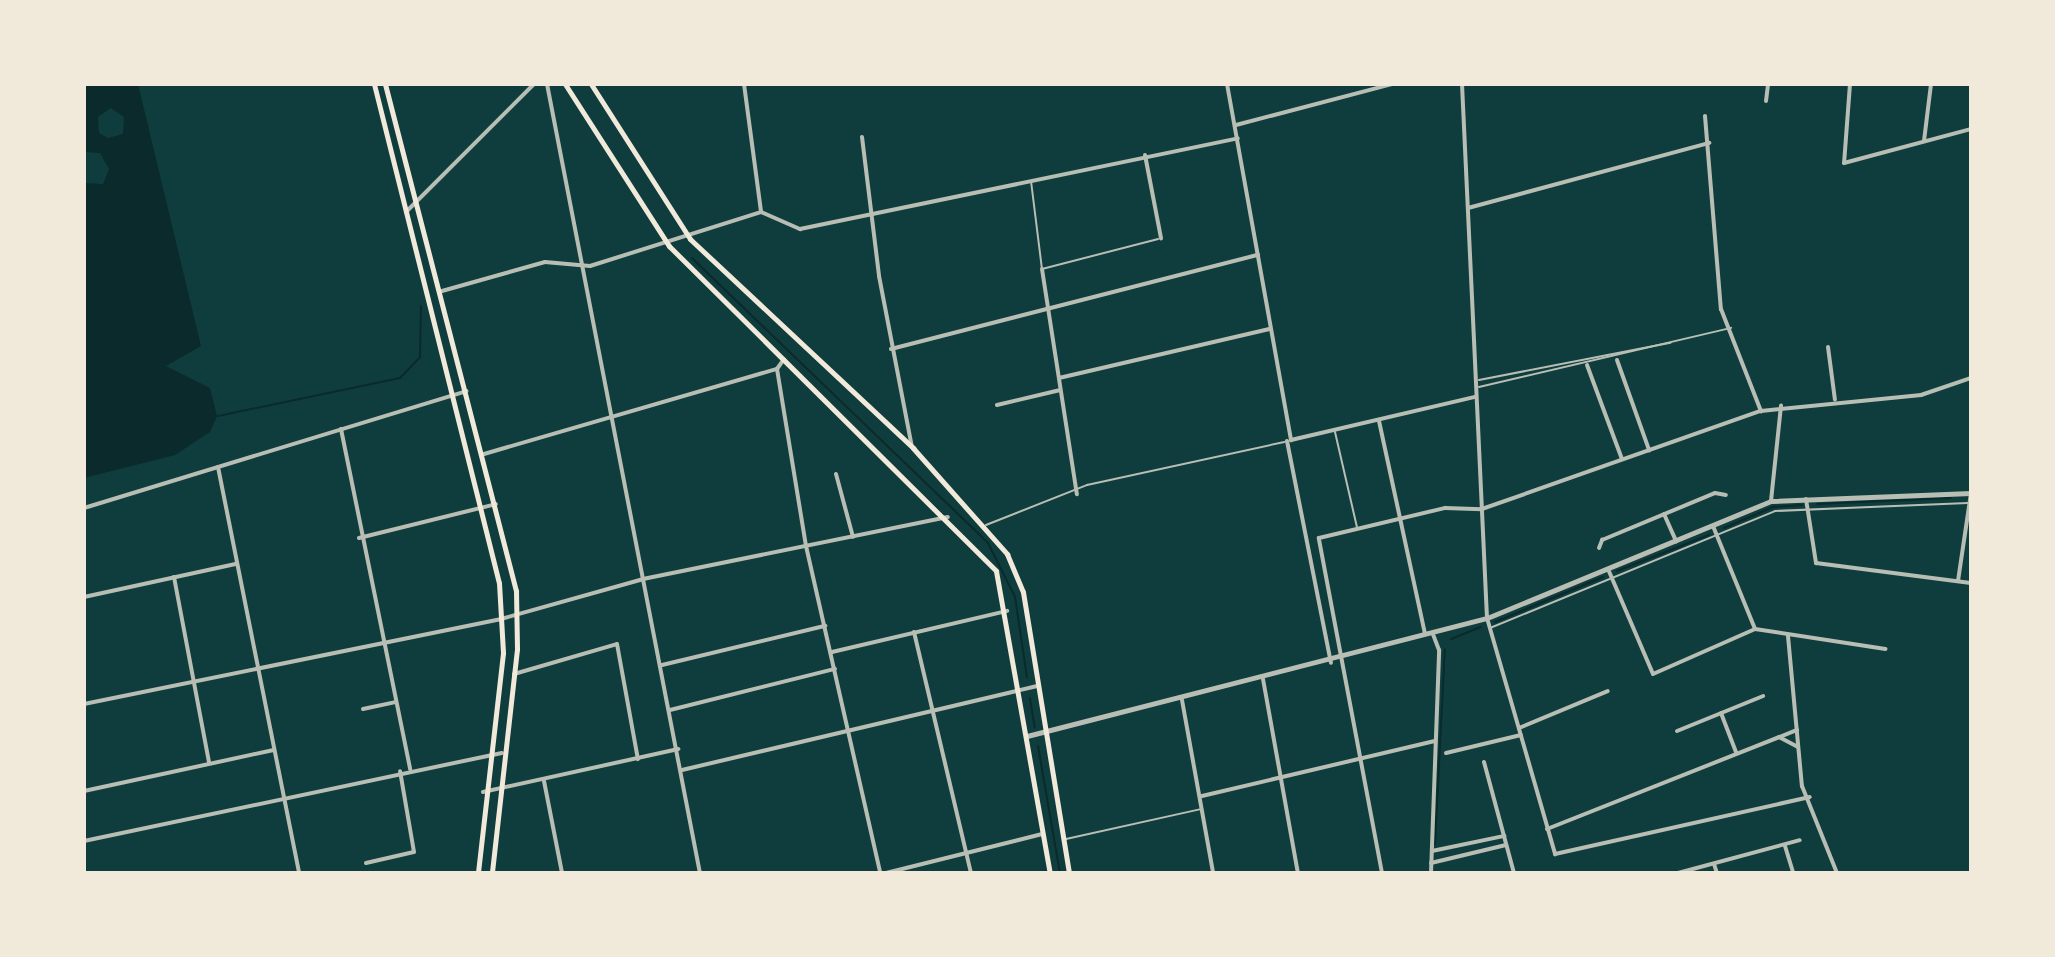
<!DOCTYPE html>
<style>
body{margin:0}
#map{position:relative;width:2055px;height:957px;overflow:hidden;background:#0f3d3e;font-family:Rubik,sans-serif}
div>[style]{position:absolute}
.water>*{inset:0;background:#0a2a2b}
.stream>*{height:2px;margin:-1px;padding:0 1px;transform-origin:1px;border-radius:1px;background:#0a2a2b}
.service>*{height:2px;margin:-1px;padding:0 1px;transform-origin:1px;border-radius:1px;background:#b8beb3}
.minor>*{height:4px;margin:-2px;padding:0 2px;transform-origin:2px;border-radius:2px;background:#b8beb3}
.tertiary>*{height:5px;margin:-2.5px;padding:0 2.5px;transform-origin:2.5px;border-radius:2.5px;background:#b8beb3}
.secondary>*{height:5px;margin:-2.5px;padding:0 2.5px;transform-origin:2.5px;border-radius:2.5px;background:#f1e9da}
span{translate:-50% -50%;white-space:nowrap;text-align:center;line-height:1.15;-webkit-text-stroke:7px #f1e9da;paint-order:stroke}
.frame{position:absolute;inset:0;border:86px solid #f1e9da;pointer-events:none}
</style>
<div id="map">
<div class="water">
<i style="clip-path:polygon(evenodd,84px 84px,138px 84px,201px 346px,166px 366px,210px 388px,217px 416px,210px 432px,175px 455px,84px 478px,84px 183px,103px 184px,109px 169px,100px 153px,84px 152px,84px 84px,111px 108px,124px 117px,123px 134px,108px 138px,99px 133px,98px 117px,111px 108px)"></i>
</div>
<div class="stream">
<i style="left:692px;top:258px;width:411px;rotate:43.9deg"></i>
<i style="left:988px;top:543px;width:60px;rotate:63.4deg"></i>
<i style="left:1015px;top:597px;width:81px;rotate:81.5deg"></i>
<i style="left:218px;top:416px;width:186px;rotate:-11.8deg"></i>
<i style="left:400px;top:378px;width:29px;rotate:-46deg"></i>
<i style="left:420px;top:357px;width:51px;rotate:-88.9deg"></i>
<i style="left:1817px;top:504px;width:134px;rotate:-2.6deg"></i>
<i style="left:1724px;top:528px;width:53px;rotate:-23.2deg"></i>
<i style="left:1773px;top:507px;width:29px;rotate:-4deg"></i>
<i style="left:1617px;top:571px;width:99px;rotate:-21.4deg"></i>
<i style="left:1495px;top:622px;width:117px;rotate:-22.6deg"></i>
<i style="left:1451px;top:639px;width:32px;rotate:-22deg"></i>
<i style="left:1030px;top:698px;width:30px;rotate:81deg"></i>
<i style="left:1038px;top:746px;width:129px;rotate:80.2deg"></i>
<i style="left:1435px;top:844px;width:195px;rotate:-87.1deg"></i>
</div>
<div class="service">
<i style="left:1031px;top:181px;width:89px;rotate:82.9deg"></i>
<i style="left:1042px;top:269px;width:120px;rotate:-14.5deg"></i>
<i style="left:1479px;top:380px;width:195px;rotate:-11deg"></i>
<i style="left:1479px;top:387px;width:259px;rotate:-13.2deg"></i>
<i style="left:1335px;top:432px;width:98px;rotate:77deg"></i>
<i style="left:986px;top:525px;width:109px;rotate:-21.6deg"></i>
<i style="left:1087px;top:485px;width:202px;rotate:-12.3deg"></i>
<i style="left:1490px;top:628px;width:308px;rotate:-22.3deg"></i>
<i style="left:1775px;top:511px;width:193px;rotate:-2.4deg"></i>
<i style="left:1066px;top:839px;width:138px;rotate:-12.5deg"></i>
</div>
<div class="minor">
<i style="left:547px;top:84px;width:804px;rotate:79.03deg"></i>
<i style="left:744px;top:84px;width:129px;rotate:82.4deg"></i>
<i style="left:1227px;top:84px;width:362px;rotate:79.8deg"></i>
<i style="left:1291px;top:440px;width:189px;rotate:-13.2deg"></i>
<i style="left:1462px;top:84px;width:535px;rotate:87.32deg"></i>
<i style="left:1487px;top:618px;width:246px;rotate:73.9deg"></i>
<i style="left:1555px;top:854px;width:261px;rotate:-12.6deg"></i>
<i style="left:1850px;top:84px;width:79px;rotate:94.3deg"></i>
<i style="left:1844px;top:163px;width:131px;rotate:-15deg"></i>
<i style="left:1766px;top:101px;width:17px;rotate:-83deg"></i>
<i style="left:1705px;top:116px;width:194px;rotate:85.3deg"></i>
<i style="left:1721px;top:309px;width:110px;rotate:68.6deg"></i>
<i style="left:1236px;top:125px;width:161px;rotate:-14.7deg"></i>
<i style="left:862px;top:137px;width:140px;rotate:83deg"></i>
<i style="left:879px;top:276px;width:174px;rotate:79.1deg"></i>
<i style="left:1924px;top:141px;width:57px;rotate:-83deg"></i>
<i style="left:1145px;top:155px;width:85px;rotate:79.1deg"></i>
<i style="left:1468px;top:208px;width:250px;rotate:-15.1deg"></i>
<i style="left:406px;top:212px;width:181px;rotate:-45deg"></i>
<i style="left:761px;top:212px;width:43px;rotate:23.6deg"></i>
<i style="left:800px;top:229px;width:447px;rotate:-11.7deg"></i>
<i style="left:1042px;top:269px;width:228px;rotate:81.2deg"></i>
<i style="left:442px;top:291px;width:107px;rotate:-15.7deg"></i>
<i style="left:545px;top:262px;width:45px;rotate:5.1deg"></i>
<i style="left:590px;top:266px;width:179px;rotate:-17.5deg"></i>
<i style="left:1828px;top:347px;width:53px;rotate:82.5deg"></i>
<i style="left:891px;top:349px;width:379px;rotate:-14.4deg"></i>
<i style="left:1617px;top:360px;width:96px;rotate:70.4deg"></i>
<i style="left:1587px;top:365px;width:100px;rotate:69.6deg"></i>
<i style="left:777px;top:369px;width:179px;rotate:80.7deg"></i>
<i style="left:806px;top:546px;width:335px;rotate:77.2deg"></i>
<i style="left:1059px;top:378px;width:216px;rotate:-13.1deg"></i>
<i style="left:997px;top:405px;width:65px;rotate:-13.4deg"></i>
<i style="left:1379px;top:421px;width:218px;rotate:77.8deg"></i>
<i style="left:341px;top:429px;width:347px;rotate:78.5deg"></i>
<i style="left:1287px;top:441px;width:226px;rotate:78.8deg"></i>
<i style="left:484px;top:454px;width:305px;rotate:-16.2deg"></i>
<i style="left:777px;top:369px;width:12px;rotate:-55deg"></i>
<i style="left:218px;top:467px;width:414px;rotate:78.7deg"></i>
<i style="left:836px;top:474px;width:65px;rotate:74.9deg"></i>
<i style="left:1806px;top:499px;width:65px;rotate:81.1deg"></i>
<i style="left:1816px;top:563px;width:156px;rotate:7.4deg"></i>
<i style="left:1771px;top:501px;width:96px;rotate:-84deg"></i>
<i style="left:84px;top:508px;width:400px;rotate:-17deg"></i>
<i style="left:1664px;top:514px;width:30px;rotate:66deg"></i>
<i style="left:1713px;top:526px;width:111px;rotate:67.8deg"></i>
<i style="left:359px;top:538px;width:141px;rotate:-13.9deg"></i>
<i style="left:1599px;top:548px;width:9px;rotate:-69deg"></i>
<i style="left:1602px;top:540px;width:122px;rotate:-22.6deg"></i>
<i style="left:1715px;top:493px;width:11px;rotate:10deg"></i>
<i style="left:1608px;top:569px;width:114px;rotate:66.8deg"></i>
<i style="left:1653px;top:674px;width:111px;rotate:-23.8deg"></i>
<i style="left:1755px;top:629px;width:132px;rotate:8.7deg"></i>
<i style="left:174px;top:577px;width:189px;rotate:79.3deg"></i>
<i style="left:1958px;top:581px;width:89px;rotate:-81.6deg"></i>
<i style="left:84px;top:597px;width:155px;rotate:-12.3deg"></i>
<i style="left:914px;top:632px;width:248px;rotate:76.7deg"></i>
<i style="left:1788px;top:636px;width:151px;rotate:84.7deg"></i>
<i style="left:1802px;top:786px;width:94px;rotate:68.1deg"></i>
<i style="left:832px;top:652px;width:180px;rotate:-13.2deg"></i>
<i style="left:662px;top:665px;width:168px;rotate:-13.5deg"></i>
<i style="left:514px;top:674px;width:107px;rotate:-16.2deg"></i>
<i style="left:617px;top:644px;width:117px;rotate:79.7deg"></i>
<i style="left:1263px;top:679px;width:197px;rotate:79.8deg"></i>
<i style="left:1182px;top:700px;width:176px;rotate:79.8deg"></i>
<i style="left:84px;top:704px;width:426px;rotate:-11.5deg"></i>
<i style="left:501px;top:619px;width:148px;rotate:-15.7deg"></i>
<i style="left:643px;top:579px;width:311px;rotate:-11.5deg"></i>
<i style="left:363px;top:709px;width:33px;rotate:-12deg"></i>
<i style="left:670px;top:710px;width:170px;rotate:-14deg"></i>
<i style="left:1721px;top:713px;width:42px;rotate:69deg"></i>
<i style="left:1519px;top:728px;width:96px;rotate:-22.6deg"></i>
<i style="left:1677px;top:731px;width:93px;rotate:-22.1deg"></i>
<i style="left:1779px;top:737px;width:21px;rotate:28deg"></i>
<i style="left:1446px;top:753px;width:77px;rotate:-13.5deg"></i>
<i style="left:1484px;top:762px;width:115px;rotate:74.9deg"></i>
<i style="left:682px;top:770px;width:366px;rotate:-13.3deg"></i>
<i style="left:544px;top:781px;width:94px;rotate:78.9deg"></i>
<i style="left:84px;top:791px;width:194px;rotate:-12.2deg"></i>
<i style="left:483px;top:792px;width:200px;rotate:-12.4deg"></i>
<i style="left:1202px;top:796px;width:238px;rotate:-13.3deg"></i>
<i style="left:1547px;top:829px;width:269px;rotate:-21.6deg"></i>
<i style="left:84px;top:841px;width:427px;rotate:-11.9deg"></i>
<i style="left:1785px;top:846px;width:28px;rotate:73deg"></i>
<i style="left:1432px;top:851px;width:74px;rotate:-11.8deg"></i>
<i style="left:366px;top:863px;width:49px;rotate:-12.9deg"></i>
<i style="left:414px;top:852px;width:82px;rotate:-99.8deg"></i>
<i style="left:1431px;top:863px;width:77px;rotate:-13.5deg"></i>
<i style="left:1714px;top:864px;width:9px;rotate:72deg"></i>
<i style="left:886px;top:873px;width:162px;rotate:-14deg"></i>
<i style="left:1382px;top:873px;width:341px;rotate:-100.7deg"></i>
<i style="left:1319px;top:538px;width:130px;rotate:-13.4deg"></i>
<i style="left:1445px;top:508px;width:37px;rotate:2deg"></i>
<i style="left:1482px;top:509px;width:296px;rotate:-19.4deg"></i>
<i style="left:1761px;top:411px;width:161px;rotate:-5.7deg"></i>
<i style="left:1921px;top:395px;width:53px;rotate:-18.8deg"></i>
<i style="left:1431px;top:873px;width:223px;rotate:-87.9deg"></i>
<i style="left:1439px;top:650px;width:17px;rotate:-111deg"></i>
<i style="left:1678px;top:873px;width:126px;rotate:-15.1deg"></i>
</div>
<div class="tertiary">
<i style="left:1027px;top:736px;width:475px;rotate:-14.4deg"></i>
<i style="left:1487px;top:618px;width:307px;rotate:-22.4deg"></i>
<i style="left:1771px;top:501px;width:200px;rotate:-2.3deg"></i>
</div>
<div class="secondary">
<i style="left:374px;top:84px;width:514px;rotate:75.94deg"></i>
<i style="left:499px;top:583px;width:70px;rotate:86.7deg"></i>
<i style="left:503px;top:653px;width:221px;rotate:96.5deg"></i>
<i style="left:385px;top:84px;width:524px;rotate:75.51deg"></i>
<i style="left:516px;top:591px;width:58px;rotate:89deg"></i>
<i style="left:517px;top:649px;width:225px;rotate:96.4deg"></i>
<i style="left:565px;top:84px;width:193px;rotate:57.3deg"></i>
<i style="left:669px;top:246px;width:461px;rotate:44.8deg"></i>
<i style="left:996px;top:571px;width:307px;rotate:79.9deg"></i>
<i style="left:591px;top:84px;width:184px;rotate:57.4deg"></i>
<i style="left:690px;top:239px;width:306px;rotate:43.1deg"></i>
<i style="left:913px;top:448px;width:142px;rotate:48.4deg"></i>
<i style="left:1007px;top:554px;width:41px;rotate:67.2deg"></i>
<i style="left:1023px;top:592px;width:285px;rotate:80.7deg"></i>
</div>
<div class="frame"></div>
</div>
